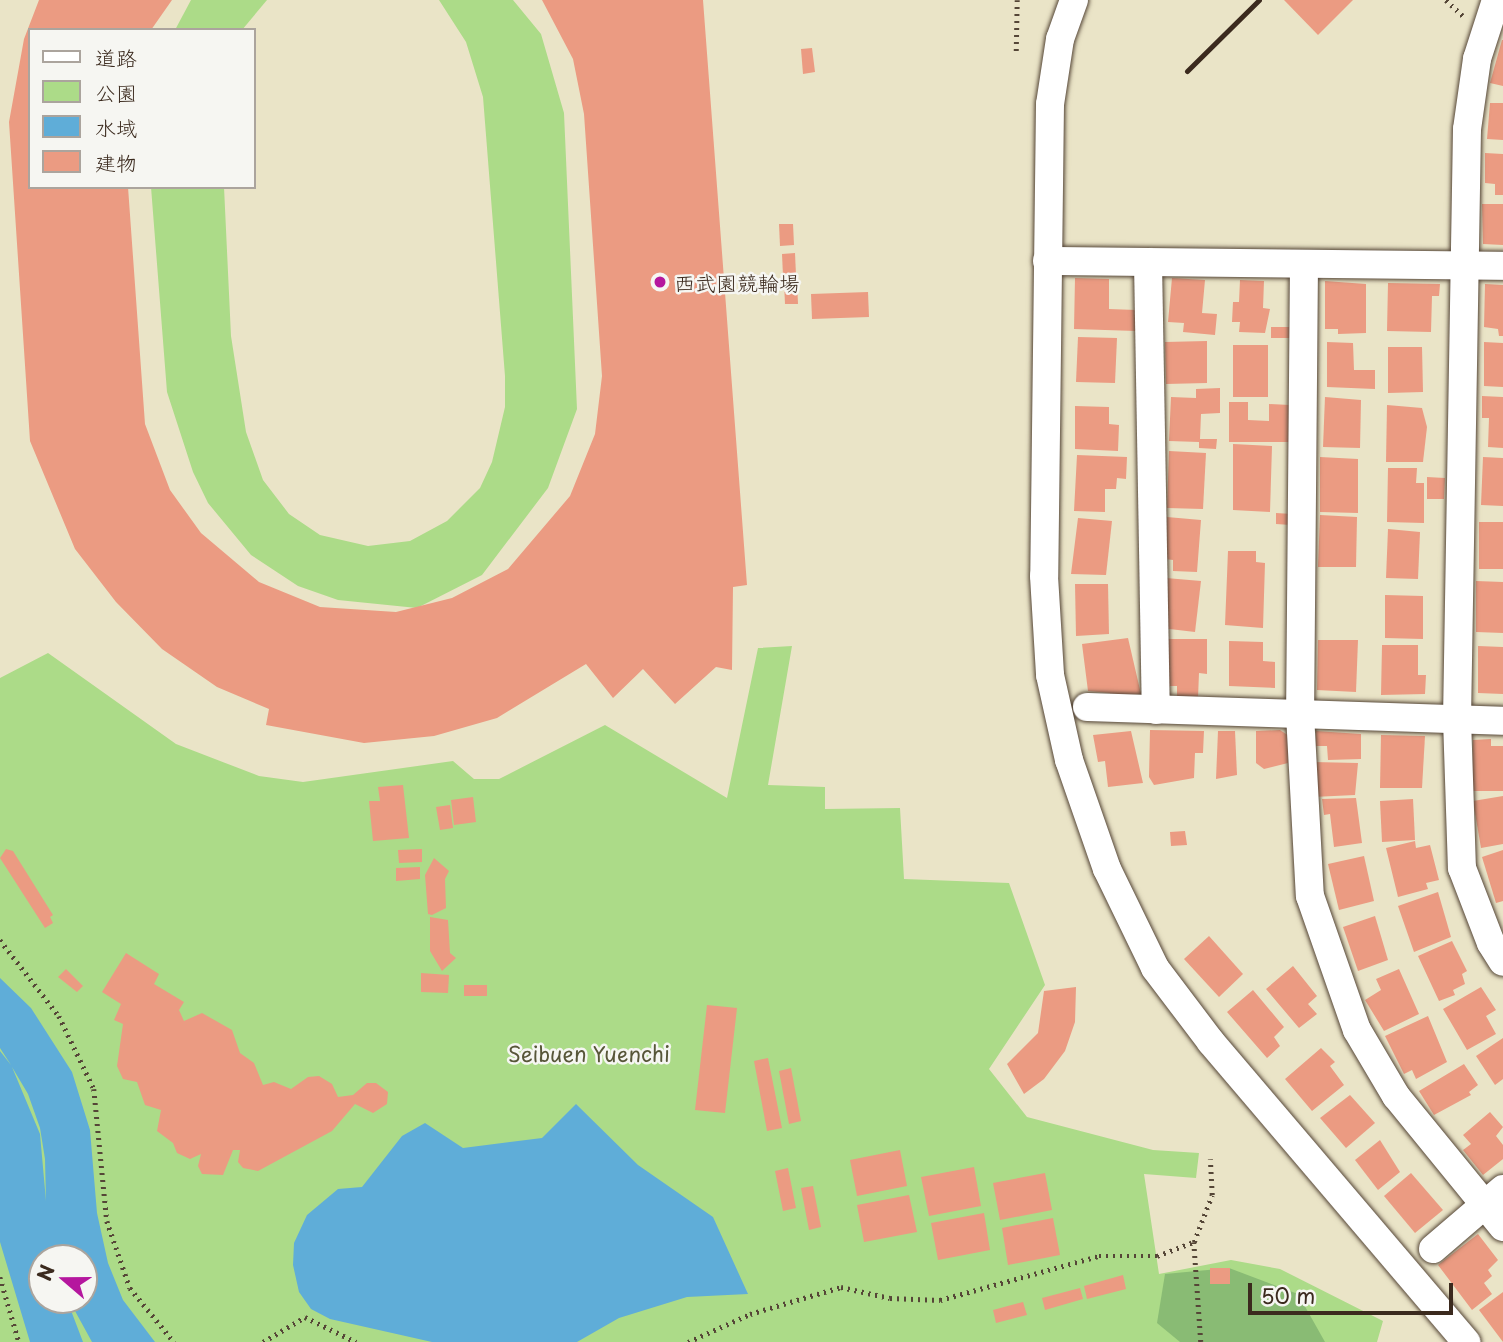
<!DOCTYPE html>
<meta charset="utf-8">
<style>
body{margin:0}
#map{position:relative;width:1503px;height:1342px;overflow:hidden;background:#eae4c7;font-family:"Playpen Sans","Klee One",sans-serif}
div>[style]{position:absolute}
.green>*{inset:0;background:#acdb88}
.forest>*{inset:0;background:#89bb74}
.water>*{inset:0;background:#5fadd8}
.building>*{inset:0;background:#eb9b82}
.path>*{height:4.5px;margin-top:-2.25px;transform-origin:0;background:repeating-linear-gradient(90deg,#554637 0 2px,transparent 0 7px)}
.roads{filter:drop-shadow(0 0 2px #554637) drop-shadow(0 0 2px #554637)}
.minor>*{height:28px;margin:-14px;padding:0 14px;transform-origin:14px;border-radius:14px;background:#fff}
.rail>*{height:5px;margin:-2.5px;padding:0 2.5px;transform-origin:2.5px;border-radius:2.5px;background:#3b2a1e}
.dots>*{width:19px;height:19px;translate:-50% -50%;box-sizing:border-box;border:4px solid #f6f6f2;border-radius:50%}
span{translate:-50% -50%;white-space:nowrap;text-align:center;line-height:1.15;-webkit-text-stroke:5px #f6f6f2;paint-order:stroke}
.poi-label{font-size:21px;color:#3b2a1e}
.left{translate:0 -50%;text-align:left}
.park-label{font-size:21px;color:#575638}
.legend{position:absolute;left:28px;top:28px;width:228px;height:161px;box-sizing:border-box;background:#f6f6f2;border:2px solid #aba49d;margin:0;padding:9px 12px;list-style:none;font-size:21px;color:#3b2a1e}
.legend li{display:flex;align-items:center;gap:14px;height:35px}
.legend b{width:35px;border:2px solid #aba49d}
.north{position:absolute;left:28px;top:1244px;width:70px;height:70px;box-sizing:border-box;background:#f6f6f2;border:2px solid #aba49d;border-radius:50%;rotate:290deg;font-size:19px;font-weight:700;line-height:28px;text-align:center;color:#3b2a1e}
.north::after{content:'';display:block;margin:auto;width:24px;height:32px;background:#b5179e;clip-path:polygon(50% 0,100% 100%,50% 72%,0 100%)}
.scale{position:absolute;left:1248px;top:1283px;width:205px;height:32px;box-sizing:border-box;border:4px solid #3b2a1e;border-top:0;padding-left:9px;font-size:21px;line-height:24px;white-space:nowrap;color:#3b2a1e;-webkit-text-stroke:5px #f6f6f2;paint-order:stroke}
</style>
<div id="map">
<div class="green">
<i style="clip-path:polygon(191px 0,267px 0,242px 30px,175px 30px)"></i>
<i style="clip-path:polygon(439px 0,513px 0,541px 34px,564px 113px,577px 409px,548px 488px,482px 575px,417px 608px,338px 600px,298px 586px,251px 555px,208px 503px,193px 472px,167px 392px,151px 187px,224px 187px,231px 336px,246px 432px,263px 480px,289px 514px,320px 535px,368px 546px,410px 541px,447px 521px,480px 488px,492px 462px,505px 407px,505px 376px,483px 97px,466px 42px)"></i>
<i style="clip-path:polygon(evenodd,792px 646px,768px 785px,825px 787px,825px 809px,900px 808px,904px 879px,1009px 883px,1045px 985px,989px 1069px,1027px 1117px,1153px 1150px,1199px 1153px,1196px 1178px,1144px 1174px,1159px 1274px,1231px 1260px,1280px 1269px,1383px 1321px,1377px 1342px,0 1342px,0 678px,48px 653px,176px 744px,259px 776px,303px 782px,453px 761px,474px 779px,499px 779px,605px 725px,727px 798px,758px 648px,792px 646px,42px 1258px,84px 1258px,84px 1300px,42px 1300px,42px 1258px)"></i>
</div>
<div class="forest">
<i style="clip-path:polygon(1229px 1268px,1298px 1294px,1325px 1342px,1180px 1342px,1157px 1323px,1165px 1274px)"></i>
</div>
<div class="water">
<i style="clip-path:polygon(evenodd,0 978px,31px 1008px,72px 1072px,90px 1130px,97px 1213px,108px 1263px,123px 1300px,155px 1342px,92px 1342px,69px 1300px,84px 1300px,84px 1258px,55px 1258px,53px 1253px,54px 1258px,42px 1258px,42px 1300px,67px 1300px,83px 1342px,30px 1342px,0 1242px,0 1051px,11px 1065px,0 1048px,0 978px,12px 1067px,28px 1094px,40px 1128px,45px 1159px,46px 1201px,40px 1134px,12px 1067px)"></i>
<i style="clip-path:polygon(576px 1104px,638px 1165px,713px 1217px,748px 1294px,687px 1297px,619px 1318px,577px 1342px,432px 1342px,330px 1319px,311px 1309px,299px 1292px,293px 1265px,294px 1243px,307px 1215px,338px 1189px,362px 1187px,402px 1136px,425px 1123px,463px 1148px,542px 1138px)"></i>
</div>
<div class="building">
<i style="clip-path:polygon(39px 0,172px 0,151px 30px,30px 30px,30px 187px,128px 187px,145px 424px,170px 490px,201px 533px,259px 582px,320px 607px,396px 612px,452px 598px,508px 569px,570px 496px,595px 434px,602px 376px,584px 114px,573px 59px,542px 0,703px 0,747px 585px,733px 587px,732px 670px,716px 667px,675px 704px,643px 669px,613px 698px,586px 664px,497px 718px,434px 736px,364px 743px,266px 725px,269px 709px,217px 687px,162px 649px,116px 602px,75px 549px,30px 441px,9px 122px,24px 39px)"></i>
<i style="clip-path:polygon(1284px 0,1353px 0,1318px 35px)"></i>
<i style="clip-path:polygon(1502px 40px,1503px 40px,1503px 86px,1490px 83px)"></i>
<i style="clip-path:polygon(812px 48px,815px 72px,803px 74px,801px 49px)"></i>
<i style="clip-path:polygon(1490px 103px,1503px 103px,1503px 140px,1487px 139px)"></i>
<i style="clip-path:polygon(1485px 153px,1503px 154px,1503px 195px,1495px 195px,1495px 184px,1485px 183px)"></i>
<i style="clip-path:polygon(1482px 204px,1503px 204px,1503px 245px,1483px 244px)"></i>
<i style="clip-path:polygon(779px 224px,793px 224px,794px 245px,780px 246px)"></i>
<i style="clip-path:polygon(795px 253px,796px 275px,783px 276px,782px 254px)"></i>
<i style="clip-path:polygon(1075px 278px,1109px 279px,1109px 309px,1136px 310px,1136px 331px,1074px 329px)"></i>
<i style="clip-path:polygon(1172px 278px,1205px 280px,1202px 313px,1217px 314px,1215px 335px,1183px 332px,1184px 323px,1168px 322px)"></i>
<i style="clip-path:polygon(1240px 280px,1264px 281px,1263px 308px,1270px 309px,1265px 333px,1239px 332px,1240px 322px,1232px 322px,1233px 302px,1239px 302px)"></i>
<i style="clip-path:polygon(797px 281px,798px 304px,785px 304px,784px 282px)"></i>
<i style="clip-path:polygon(1325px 281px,1366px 284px,1366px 333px,1338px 334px,1338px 329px,1325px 329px)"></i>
<i style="clip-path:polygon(1388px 283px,1440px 284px,1439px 296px,1432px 296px,1431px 332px,1387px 331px)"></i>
<i style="clip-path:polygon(1485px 284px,1503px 285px,1503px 336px,1499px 336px,1498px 329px,1484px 327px)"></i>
<i style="clip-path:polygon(868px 292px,869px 317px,812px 319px,811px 294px)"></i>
<i style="clip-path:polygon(1271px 327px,1291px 327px,1291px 338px,1271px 338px)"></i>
<i style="clip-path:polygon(1078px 337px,1117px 338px,1115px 383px,1076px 382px)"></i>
<i style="clip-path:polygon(1207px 341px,1207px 383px,1166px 384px,1165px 342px)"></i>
<i style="clip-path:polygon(1327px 342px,1353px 343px,1354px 370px,1375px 370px,1375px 389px,1327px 387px)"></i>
<i style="clip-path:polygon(1484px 342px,1503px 343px,1503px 387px,1484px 386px)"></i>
<i style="clip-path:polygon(1233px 345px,1268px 345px,1268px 397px,1233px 397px)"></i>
<i style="clip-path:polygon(1388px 347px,1422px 347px,1423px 392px,1388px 393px)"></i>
<i style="clip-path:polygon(1220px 388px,1220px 413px,1201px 414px,1200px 439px,1217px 439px,1216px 449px,1199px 448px,1199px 442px,1169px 441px,1171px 397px,1196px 398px,1196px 389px)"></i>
<i style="clip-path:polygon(1482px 396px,1503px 397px,1503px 448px,1488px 447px,1489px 418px,1482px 418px)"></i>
<i style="clip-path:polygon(1325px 397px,1361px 400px,1360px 448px,1323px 447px)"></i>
<i style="clip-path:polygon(1229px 402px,1248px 402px,1248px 420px,1269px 421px,1269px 404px,1290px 405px,1289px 442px,1229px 442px)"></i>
<i style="clip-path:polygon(1387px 405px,1422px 408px,1427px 427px,1423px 462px,1386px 462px)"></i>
<i style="clip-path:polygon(1075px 406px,1109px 407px,1109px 424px,1119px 425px,1118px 451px,1075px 449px)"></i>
<i style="clip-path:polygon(1233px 444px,1272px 446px,1270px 512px,1233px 510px)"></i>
<i style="clip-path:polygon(1169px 451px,1206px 453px,1203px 509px,1167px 508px)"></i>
<i style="clip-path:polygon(1077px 455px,1127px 457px,1126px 479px,1117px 478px,1116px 489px,1105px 489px,1105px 512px,1074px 511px)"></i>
<i style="clip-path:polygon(1320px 457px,1358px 459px,1358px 513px,1320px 512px)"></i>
<i style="clip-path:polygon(1483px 457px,1503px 458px,1503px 506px,1481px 505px)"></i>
<i style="clip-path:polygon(1388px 468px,1417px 468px,1416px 483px,1424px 483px,1424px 523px,1387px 522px)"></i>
<i style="clip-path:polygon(1427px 477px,1445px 478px,1444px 499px,1427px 499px)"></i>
<i style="clip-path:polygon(1276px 513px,1292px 514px,1291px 525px,1276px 524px)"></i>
<i style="clip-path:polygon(1320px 515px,1357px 517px,1356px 567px,1318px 567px)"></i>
<i style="clip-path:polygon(1167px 517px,1201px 520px,1197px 572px,1173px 571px,1173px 560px,1165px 559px)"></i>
<i style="clip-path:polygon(1078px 518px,1112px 521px,1106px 575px,1071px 574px)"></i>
<i style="clip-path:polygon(1479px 522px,1503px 522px,1503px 569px,1479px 569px)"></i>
<i style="clip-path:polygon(1388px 529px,1420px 532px,1418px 579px,1386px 578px)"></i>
<i style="clip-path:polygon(1228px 551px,1256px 551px,1256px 562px,1265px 563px,1263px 628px,1225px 625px)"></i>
<i style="clip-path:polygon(1166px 578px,1201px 581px,1195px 632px,1161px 628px)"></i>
<i style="clip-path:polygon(1476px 581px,1503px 582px,1503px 633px,1476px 632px)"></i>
<i style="clip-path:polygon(1075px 584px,1108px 584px,1109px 634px,1076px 636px)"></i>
<i style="clip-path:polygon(1385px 595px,1423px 596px,1423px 639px,1385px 638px)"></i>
<i style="clip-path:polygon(1128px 638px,1141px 694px,1110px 698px,1110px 693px,1088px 691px,1082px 644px)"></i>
<i style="clip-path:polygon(1168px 639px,1207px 639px,1207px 674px,1199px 673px,1198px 698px,1177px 697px,1177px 686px,1168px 686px)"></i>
<i style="clip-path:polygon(1318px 640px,1358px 640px,1356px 692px,1317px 690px)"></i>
<i style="clip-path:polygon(1229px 641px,1263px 642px,1263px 661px,1275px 662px,1275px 688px,1229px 686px)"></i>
<i style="clip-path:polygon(1382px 645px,1418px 645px,1418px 675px,1426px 675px,1425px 694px,1381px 695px)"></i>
<i style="clip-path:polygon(1478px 646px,1503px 647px,1503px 694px,1478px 693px)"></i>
<i style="clip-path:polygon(1150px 730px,1204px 731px,1203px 753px,1195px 753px,1194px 778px,1154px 785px,1149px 777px)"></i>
<i style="clip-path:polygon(1280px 730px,1289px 736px,1288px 763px,1264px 769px,1256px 763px,1256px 731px)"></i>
<i style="clip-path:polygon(1131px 731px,1143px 783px,1108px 787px,1105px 761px,1098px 762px,1093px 735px)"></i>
<i style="clip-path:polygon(1218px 731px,1235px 731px,1237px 775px,1216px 779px)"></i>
<i style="clip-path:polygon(1316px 731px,1361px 734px,1361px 759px,1328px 760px,1327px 746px,1316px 746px)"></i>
<i style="clip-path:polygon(1381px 735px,1425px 736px,1422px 788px,1380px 788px)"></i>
<i style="clip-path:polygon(1491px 739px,1491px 746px,1503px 746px,1503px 791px,1472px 791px,1473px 740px)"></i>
<i style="clip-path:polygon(1313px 762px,1358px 763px,1355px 795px,1313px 797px)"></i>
<i style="clip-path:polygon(403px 785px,409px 838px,373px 841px,369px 801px,380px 801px,378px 787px)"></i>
<i style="clip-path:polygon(1503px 796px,1503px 844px,1481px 848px,1473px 801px)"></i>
<i style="clip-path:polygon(473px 797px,476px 822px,454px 825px,451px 800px)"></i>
<i style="clip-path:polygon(1356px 798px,1362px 843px,1334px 847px,1330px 814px,1324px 815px,1322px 799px)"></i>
<i style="clip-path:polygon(1413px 799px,1415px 840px,1382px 842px,1380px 801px)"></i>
<i style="clip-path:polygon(450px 805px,453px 828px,440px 830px,436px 807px)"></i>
<i style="clip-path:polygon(1185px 831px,1187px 845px,1171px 846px,1170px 832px)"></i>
<i style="clip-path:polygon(1415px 841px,1416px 848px,1430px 845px,1439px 880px,1426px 883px,1428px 889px,1398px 897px,1386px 848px)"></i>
<i style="clip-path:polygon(6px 849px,13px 851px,53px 915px,50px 917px,53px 923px,45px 928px,0 858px)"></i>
<i style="clip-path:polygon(422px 849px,422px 862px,399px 863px,398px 850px)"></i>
<i style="clip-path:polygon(1503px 850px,1503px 901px,1496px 903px,1482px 857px)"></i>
<i style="clip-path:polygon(1364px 856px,1374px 901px,1339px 910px,1328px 864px)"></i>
<i style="clip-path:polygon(434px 858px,449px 871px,445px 879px,446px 908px,432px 915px,428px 914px,425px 875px)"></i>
<i style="clip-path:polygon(420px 867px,420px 879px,396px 881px,396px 868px)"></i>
<i style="clip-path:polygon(1438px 892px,1451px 937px,1414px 952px,1398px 906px)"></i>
<i style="clip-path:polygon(1375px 916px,1388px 960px,1358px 971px,1343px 927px)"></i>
<i style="clip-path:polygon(430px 917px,448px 920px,450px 953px,456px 958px,442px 971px,430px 951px)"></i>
<i style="clip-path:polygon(1209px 936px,1243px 974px,1219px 997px,1184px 959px)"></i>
<i style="clip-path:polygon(1452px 941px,1467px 971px,1462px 974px,1465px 984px,1453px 990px,1455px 995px,1439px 1001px,1418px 956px)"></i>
<i style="clip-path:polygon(126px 953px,159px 974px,154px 984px,184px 1002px,179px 1010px,184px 1021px,202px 1013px,232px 1030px,240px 1053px,254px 1063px,263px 1085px,274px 1082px,291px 1089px,308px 1077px,319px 1076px,332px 1084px,338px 1097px,353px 1095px,367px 1083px,376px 1083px,388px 1092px,387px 1104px,373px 1113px,355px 1104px,332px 1131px,258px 1171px,243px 1168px,238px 1162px,240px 1150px,233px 1150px,223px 1175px,202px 1174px,198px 1166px,201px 1154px,190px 1159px,177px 1153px,173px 1143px,157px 1131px,161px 1110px,145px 1105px,137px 1082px,123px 1079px,117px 1066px,123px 1024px,114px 1020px,121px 1004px,102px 992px)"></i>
<i style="clip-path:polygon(1293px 966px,1317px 996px,1308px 1004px,1317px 1014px,1299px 1028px,1266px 989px)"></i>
<i style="clip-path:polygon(66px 969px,83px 986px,77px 992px,58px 977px)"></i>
<i style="clip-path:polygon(1399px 969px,1419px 1014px,1384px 1031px,1365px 1000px,1381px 990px,1376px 979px)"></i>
<i style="clip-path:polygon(421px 973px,449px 975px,448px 993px,421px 992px)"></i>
<i style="clip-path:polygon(464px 985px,487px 985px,487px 996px,464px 996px)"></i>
<i style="clip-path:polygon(1076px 987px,1075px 1022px,1065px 1051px,1044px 1079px,1024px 1094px,1007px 1064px,1038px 1033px,1044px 991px)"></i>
<i style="clip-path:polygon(1481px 987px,1496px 1010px,1486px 1016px,1496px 1034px,1467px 1050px,1443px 1009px)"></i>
<i style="clip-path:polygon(1253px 990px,1284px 1027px,1274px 1037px,1280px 1046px,1267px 1058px,1227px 1012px)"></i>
<i style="clip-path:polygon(707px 1005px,737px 1008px,725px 1113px,695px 1110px)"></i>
<i style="clip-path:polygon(1428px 1016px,1447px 1062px,1416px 1079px,1412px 1070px,1404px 1074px,1385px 1036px)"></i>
<i style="clip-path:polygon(1503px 1038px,1503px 1079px,1495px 1085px,1476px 1056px)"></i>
<i style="clip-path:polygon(1321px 1048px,1335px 1062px,1330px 1066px,1344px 1085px,1312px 1111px,1285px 1079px)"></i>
<i style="clip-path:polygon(768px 1058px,782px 1128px,767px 1131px,754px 1061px)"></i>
<i style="clip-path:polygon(1464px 1064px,1478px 1085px,1469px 1092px,1471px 1095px,1434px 1115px,1419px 1091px)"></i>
<i style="clip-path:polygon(791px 1068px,801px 1121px,789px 1124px,779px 1071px)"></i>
<i style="clip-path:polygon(1350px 1095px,1375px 1123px,1346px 1148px,1320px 1118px)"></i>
<i style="clip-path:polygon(1490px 1112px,1503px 1127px,1496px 1136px,1503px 1145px,1503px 1159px,1483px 1175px,1463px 1150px,1471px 1144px,1463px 1135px)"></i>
<i style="clip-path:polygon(1380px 1140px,1400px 1172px,1378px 1190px,1355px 1160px)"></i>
<i style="clip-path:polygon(900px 1150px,907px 1186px,857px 1196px,850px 1160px)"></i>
<i style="clip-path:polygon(974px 1167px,981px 1206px,929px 1216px,921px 1177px)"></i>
<i style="clip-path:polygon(788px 1168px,796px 1208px,783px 1211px,775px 1171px)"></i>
<i style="clip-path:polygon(1045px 1173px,1052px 1210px,1000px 1220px,993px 1183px)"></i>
<i style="clip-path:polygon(1411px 1173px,1443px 1210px,1415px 1233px,1384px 1196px)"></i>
<i style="clip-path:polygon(813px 1186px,821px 1227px,809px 1230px,801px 1188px)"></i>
<i style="clip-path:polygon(909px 1195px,917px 1232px,864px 1242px,857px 1205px)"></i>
<i style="clip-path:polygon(984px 1213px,990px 1250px,938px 1260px,931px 1223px)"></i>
<i style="clip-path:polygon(1053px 1218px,1060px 1255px,1008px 1265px,1002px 1228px)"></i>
<i style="clip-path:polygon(1478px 1234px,1498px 1260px,1488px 1270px,1492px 1276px,1484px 1283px,1492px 1294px,1472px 1310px,1438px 1265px)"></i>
<i style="clip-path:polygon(1210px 1268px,1230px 1268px,1230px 1284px,1210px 1284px)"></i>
<i style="clip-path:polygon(1123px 1275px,1126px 1289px,1087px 1299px,1084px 1286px)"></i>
<i style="clip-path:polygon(1080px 1288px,1083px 1299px,1045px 1310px,1042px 1298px)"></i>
<i style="clip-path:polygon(1503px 1292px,1503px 1342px,1479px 1310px)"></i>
<i style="clip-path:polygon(1023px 1302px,1027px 1315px,996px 1323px,993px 1310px)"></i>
</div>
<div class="path">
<i style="left:1446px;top:0;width:23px;rotate:43deg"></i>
<i style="left:1016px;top:51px;width:51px;rotate:-88.9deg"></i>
<i style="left:0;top:940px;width:96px;rotate:52.2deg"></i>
<i style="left:59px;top:1016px;width:81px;rotate:64.4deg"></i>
<i style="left:94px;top:1089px;width:133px;rotate:84.4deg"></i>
<i style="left:107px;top:1221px;width:71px;rotate:71.1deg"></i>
<i style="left:130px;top:1288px;width:70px;rotate:50.8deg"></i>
<i style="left:1194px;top:1242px;width:100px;rotate:86deg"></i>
<i style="left:0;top:1277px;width:68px;rotate:73.7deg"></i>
<i style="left:263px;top:1342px;width:49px;rotate:-30.8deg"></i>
<i style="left:305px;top:1317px;width:57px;rotate:26.1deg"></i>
<i style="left:688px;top:1342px;width:68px;rotate:-24.3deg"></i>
<i style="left:750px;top:1314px;width:95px;rotate:-16.5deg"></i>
<i style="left:841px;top:1287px;width:50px;rotate:12.7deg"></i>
<i style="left:890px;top:1298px;width:50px;rotate:2.3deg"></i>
<i style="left:940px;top:1300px;width:165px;rotate:-15.5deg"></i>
<i style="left:1099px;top:1256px;width:58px"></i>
<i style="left:1157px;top:1256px;width:40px;rotate:-21deg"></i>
<i style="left:1194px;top:1242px;width:50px;rotate:-69deg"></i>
<i style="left:1212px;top:1195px;width:36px;rotate:-93deg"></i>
</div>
<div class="roads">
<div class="minor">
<i style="left:1074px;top:0;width:41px;rotate:109.7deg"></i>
<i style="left:1060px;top:39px;width:66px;rotate:98.7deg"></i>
<i style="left:1050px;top:104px;width:472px;rotate:90.7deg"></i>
<i style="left:1044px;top:576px;width:99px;rotate:86.5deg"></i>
<i style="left:1050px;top:675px;width:87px;rotate:77.4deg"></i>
<i style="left:1069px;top:760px;width:115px;rotate:70.8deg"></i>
<i style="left:1107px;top:869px;width:110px;rotate:64.1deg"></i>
<i style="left:1155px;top:968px;width:93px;rotate:52.9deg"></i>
<i style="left:1211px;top:1042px;width:394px;rotate:49.6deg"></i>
<i style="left:1496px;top:0;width:62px;rotate:107.9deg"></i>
<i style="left:1477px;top:59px;width:71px;rotate:98.1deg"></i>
<i style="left:1467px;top:129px;width:590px;rotate:90.97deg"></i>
<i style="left:1457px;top:719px;width:149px;rotate:88.1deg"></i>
<i style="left:1462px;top:868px;width:80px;rotate:68.9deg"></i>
<i style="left:1491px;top:943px;width:22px;rotate:58deg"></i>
<i style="left:1047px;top:261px;width:456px;rotate:0.6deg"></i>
<i style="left:1148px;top:262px;width:448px;rotate:89deg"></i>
<i style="left:1304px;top:264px;width:450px;rotate:90.5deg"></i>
<i style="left:1300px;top:714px;width:182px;rotate:86.9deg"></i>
<i style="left:1310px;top:896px;width:142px;rotate:70.7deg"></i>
<i style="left:1357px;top:1030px;width:77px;rotate:59.4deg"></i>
<i style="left:1396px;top:1096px;width:169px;rotate:50.8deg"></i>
<i style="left:1087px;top:707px;width:416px;rotate:1.9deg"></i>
<i style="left:1433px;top:1249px;width:92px;rotate:-40.6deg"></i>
</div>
</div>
<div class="rail">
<i style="left:1187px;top:71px;width:101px;rotate:-44.6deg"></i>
</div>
<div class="dots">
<i style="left:660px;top:282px;background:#b5179e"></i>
</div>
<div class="poi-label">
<span class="left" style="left:674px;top:282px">西武園競輪場</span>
</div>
<div class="park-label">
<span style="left:589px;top:1053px">Seibuen Yuenchi</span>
</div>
<ul class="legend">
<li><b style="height:9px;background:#fff"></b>道路</li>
<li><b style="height:19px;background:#acdb88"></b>公園</li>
<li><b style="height:19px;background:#5fadd8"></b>水域</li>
<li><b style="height:19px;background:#eb9b82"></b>建物</li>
</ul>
<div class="north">N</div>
<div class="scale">50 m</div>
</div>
